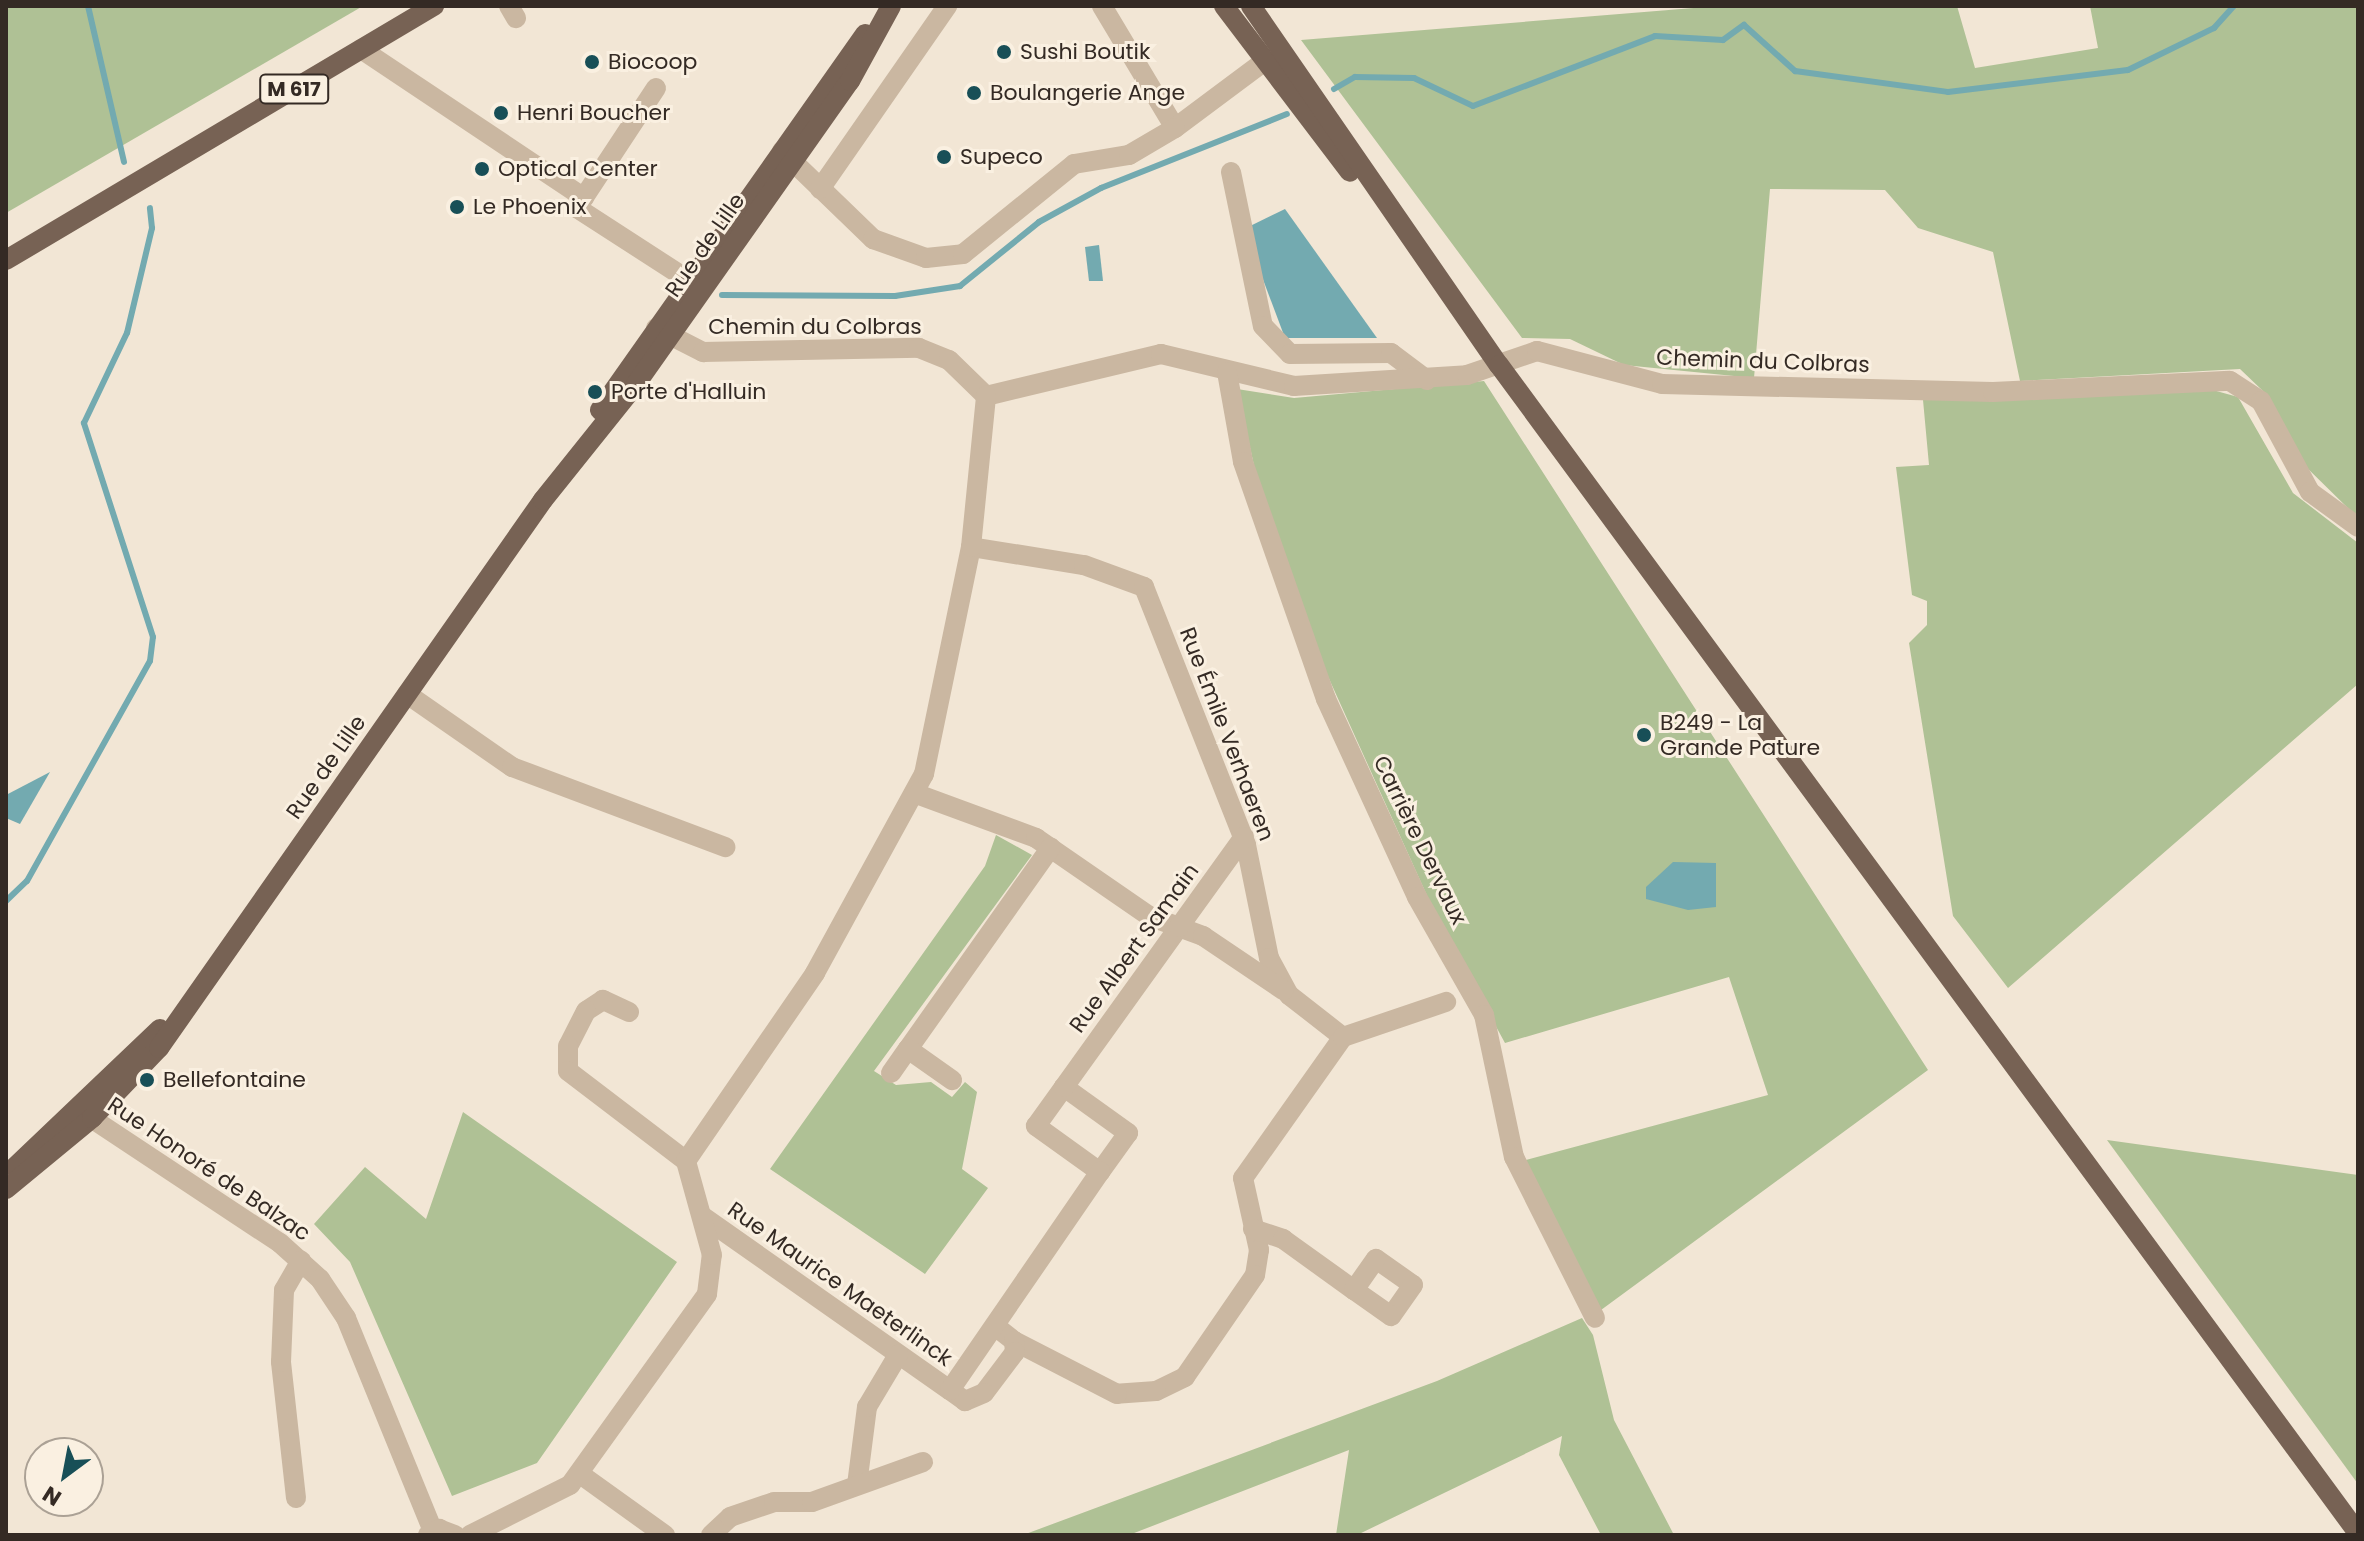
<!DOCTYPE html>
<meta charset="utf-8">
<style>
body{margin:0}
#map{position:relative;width:2364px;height:1541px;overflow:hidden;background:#f2e6d5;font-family:Poppins,sans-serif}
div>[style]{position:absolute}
.green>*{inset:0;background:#afc195}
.water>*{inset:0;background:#73aab0}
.stream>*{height:6px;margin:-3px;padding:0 3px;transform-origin:3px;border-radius:3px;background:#73aab0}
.minor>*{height:20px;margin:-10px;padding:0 10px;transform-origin:10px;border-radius:10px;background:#cab7a1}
.major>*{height:20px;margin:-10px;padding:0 10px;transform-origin:10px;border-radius:10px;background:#776254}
.dots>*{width:22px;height:22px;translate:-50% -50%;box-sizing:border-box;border:4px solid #faf0e1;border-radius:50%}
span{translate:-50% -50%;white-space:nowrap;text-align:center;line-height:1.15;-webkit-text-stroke:6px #faf0e1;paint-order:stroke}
.shield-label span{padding:2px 6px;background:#faf0e1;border:2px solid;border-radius:6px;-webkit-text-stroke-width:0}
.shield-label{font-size:20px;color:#342a24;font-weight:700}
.poi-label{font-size:22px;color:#342a24}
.left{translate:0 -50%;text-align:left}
.street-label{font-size:22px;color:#342a24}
.frame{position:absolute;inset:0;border:8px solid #342a24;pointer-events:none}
.north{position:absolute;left:24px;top:1437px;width:80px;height:80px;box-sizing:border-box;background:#faf0e1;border:2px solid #aba195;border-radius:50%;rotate:212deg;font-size:22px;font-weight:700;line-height:32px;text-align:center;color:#342a24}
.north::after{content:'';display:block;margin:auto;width:28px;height:36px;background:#184f57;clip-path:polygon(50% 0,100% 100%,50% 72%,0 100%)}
</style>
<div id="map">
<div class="green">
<i style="clip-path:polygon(6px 6px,363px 6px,6px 213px)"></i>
<i style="clip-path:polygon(1718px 6px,1957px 6px,1975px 68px,2098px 48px,2090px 6px,2358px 6px,2358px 518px,2299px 460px,2263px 391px,2240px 369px,2020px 381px,1993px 252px,1918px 228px,1885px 190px,1770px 189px,1754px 378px,1624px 365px,1570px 339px,1522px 338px,1301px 40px)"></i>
<i style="clip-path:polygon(1484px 381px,1928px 1070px,1601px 1310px,1522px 1161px,1768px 1095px,1729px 977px,1505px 1043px,1438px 920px,1321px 661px,1257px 479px,1237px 389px,1294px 398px)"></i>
<i style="clip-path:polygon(2209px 389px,2238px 397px,2293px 493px,2358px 543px,2358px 684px,2008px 988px,1953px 916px,1909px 643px,1927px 625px,1927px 601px,1912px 595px,1896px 467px,1929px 465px,1923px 400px)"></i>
<i style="clip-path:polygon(996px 835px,1032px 855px,874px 1071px,896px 1085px,931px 1082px,952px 1097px,965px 1082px,977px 1092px,962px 1169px,988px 1188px,925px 1274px,770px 1169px,985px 866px)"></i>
<i style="clip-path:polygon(463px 1112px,677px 1262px,537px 1463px,452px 1496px,350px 1262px,314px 1224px,365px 1167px,426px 1219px)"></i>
<i style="clip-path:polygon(2107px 1140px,2358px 1175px,2358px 1484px)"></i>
<i style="clip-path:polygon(1582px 1318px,1593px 1335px,1614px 1420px,1674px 1535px,1601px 1535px,1559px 1455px,1562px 1436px,1357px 1535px,1336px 1535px,1349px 1450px,1129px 1535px,1023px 1535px,1437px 1381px)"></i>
</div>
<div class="water">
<i style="clip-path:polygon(1285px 209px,1377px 338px,1285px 338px,1244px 229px)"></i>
<i style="clip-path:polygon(1099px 245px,1103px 281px,1089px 281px,1085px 247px)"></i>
<i style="clip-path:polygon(50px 772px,20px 824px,6px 818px,6px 795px)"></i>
<i style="clip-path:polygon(1673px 862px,1716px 863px,1716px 907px,1688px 910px,1646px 899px,1646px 887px)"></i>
</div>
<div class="stream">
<i style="left:88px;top:6px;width:160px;rotate:77deg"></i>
<i style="left:1334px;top:89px;width:24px;rotate:-30deg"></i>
<i style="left:1355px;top:77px;width:59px;rotate:1deg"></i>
<i style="left:1414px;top:78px;width:65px;rotate:25.4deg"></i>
<i style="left:1473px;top:106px;width:195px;rotate:-21deg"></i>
<i style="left:1655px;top:36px;width:68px;rotate:3.4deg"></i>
<i style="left:1723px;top:40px;width:26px;rotate:-36deg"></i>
<i style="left:1744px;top:25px;width:69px;rotate:42deg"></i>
<i style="left:1795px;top:71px;width:154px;rotate:7.8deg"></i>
<i style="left:1948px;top:92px;width:181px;rotate:-7deg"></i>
<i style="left:2128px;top:70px;width:96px;rotate:-26deg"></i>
<i style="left:2214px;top:28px;width:30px;rotate:-48deg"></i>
<i style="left:722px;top:295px;width:173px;rotate:0.3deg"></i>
<i style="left:895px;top:296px;width:66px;rotate:-8.7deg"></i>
<i style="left:960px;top:286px;width:102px;rotate:-39deg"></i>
<i style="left:1039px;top:222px;width:71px;rotate:-28.7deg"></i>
<i style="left:1101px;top:188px;width:200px;rotate:-21.7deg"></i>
<i style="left:6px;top:901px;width:29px;rotate:-44deg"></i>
<i style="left:27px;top:881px;width:252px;rotate:-60.8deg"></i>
<i style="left:150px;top:661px;width:24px;rotate:-83deg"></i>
<i style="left:153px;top:637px;width:225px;rotate:-107.9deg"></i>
<i style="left:84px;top:423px;width:100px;rotate:-64.5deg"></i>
<i style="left:127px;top:333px;width:108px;rotate:-76.6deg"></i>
<i style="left:152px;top:228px;width:20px;rotate:-96deg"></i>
</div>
<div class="minor">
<i style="left:509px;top:6px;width:14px;rotate:60deg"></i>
<i style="left:1102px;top:6px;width:142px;rotate:59.1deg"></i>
<i style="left:1175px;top:128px;width:112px;rotate:-36.7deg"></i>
<i style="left:361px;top:49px;width:268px;rotate:33.7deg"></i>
<i style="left:656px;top:88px;width:144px;rotate:123.4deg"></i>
<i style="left:577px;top:208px;width:149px;rotate:32.9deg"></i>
<i style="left:782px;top:151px;width:127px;rotate:44deg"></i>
<i style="left:873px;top:239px;width:56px;rotate:19.7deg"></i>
<i style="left:926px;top:258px;width:37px;rotate:-6deg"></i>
<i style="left:963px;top:254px;width:143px;rotate:-39deg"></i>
<i style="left:1074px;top:164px;width:56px;rotate:-9.3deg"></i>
<i style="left:1129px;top:155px;width:53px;rotate:-30.4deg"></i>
<i style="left:1231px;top:172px;width:157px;rotate:78.3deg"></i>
<i style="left:1263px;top:326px;width:39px;rotate:46deg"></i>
<i style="left:1290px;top:354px;width:101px;rotate:-0.6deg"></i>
<i style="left:1391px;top:353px;width:45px;rotate:36.9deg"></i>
<i style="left:820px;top:189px;width:223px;rotate:-55.2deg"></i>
<i style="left:656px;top:328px;width:53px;rotate:27.1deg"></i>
<i style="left:703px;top:352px;width:216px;rotate:-1.1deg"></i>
<i style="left:919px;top:348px;width:32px;rotate:22deg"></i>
<i style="left:949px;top:360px;width:52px;rotate:44.2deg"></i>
<i style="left:986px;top:396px;width:180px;rotate:-13.5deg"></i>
<i style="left:1161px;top:354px;width:137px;rotate:13.5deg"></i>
<i style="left:1294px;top:386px;width:173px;rotate:-3.6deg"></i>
<i style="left:1467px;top:375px;width:74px;rotate:-18.9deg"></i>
<i style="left:1537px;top:351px;width:129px;rotate:14.8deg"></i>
<i style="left:1662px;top:384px;width:331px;rotate:1.4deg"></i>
<i style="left:1993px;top:392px;width:237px;rotate:-2.7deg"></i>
<i style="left:2230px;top:381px;width:37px;rotate:33deg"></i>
<i style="left:2261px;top:401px;width:103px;rotate:61.7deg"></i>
<i style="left:2310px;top:492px;width:59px;rotate:36.1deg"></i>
<i style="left:1227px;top:372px;width:91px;rotate:79.9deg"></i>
<i style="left:1243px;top:462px;width:251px;rotate:70.7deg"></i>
<i style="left:1326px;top:699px;width:218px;rotate:65.3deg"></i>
<i style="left:1417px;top:897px;width:136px;rotate:60.4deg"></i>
<i style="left:1484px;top:1015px;width:145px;rotate:78.1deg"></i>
<i style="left:1514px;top:1157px;width:180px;rotate:63.3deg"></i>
<i style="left:971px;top:547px;width:114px;rotate:9.1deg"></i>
<i style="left:1084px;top:565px;width:64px;rotate:20.1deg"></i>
<i style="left:1144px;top:587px;width:277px;rotate:68.4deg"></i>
<i style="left:1246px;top:845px;width:115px;rotate:78.5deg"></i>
<i style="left:1269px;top:958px;width:42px;rotate:61.6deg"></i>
<i style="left:1289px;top:995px;width:68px;rotate:37.9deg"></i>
<i style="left:1343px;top:1037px;width:173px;rotate:125.3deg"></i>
<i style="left:1243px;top:1178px;width:74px;rotate:77.5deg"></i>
<i style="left:1259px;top:1250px;width:25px;rotate:99deg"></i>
<i style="left:1255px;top:1275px;width:124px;rotate:124.5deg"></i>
<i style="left:1185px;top:1377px;width:32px;rotate:154deg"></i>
<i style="left:1156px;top:1391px;width:39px;rotate:176deg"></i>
<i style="left:1117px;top:1394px;width:116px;rotate:-152.8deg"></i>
<i style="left:407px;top:694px;width:128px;rotate:34.8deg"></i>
<i style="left:512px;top:767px;width:228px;rotate:20.6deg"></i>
<i style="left:914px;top:793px;width:130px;rotate:20.2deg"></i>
<i style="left:1036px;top:838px;width:137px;rotate:34.6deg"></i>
<i style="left:1149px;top:916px;width:58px;rotate:20.3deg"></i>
<i style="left:1203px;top:936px;width:97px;rotate:34deg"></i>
<i style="left:629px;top:1012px;width:29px;rotate:-155deg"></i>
<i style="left:603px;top:1000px;width:20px;rotate:147deg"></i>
<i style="left:586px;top:1011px;width:39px;rotate:117deg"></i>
<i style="left:568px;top:1046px;width:25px;rotate:90deg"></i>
<i style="left:568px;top:1071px;width:148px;rotate:37.3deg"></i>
<i style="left:1343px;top:1037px;width:109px;rotate:-18.8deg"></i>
<i style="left:908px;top:1049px;width:247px;rotate:-54.7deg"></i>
<i style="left:891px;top:1073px;width:29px;rotate:-55deg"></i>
<i style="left:908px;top:1049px;width:54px;rotate:35.2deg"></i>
<i style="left:1064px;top:1087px;width:79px;rotate:35.7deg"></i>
<i style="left:1128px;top:1133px;width:48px;rotate:125.7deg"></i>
<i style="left:1100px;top:1172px;width:79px;rotate:-144.3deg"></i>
<i style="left:1036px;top:1126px;width:48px;rotate:-54.3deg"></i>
<i style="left:1064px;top:1087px;width:197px;rotate:-54.3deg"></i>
<i style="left:1179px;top:927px;width:111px;rotate:-54.2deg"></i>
<i style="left:79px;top:1110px;width:241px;rotate:33.5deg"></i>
<i style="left:280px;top:1243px;width:54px;rotate:42deg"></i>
<i style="left:320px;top:1279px;width:47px;rotate:56.3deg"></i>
<i style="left:346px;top:1318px;width:230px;rotate:67.8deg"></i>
<i style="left:702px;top:1216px;width:303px;rotate:35.1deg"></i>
<i style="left:1253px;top:1229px;width:32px;rotate:18deg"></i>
<i style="left:1283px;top:1239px;width:87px;rotate:35.7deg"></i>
<i style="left:1376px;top:1259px;width:45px;rotate:35.1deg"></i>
<i style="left:1413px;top:1285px;width:38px;rotate:125deg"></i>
<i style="left:1391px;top:1316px;width:45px;rotate:-144.9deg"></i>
<i style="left:1354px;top:1290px;width:38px;rotate:-55deg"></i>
<i style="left:995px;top:1326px;width:24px;rotate:38deg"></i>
<i style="left:1014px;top:1341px;width:11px;rotate:85deg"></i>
<i style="left:1015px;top:1352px;width:51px;rotate:127.1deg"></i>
<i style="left:984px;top:1393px;width:21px;rotate:157deg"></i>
<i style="left:965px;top:1401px;width:19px;rotate:-144deg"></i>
<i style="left:950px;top:1390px;width:265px;rotate:-55.5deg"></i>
<i style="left:580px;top:1474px;width:105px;rotate:35.7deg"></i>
<i style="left:857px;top:1485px;width:79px;rotate:-82.7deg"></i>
<i style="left:867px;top:1407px;width:61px;rotate:-59.2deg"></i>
<i style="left:296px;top:1498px;width:137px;rotate:-96.3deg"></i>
<i style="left:281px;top:1362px;width:72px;rotate:-87.6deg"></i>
<i style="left:284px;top:1290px;width:34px;rotate:-60deg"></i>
<i style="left:428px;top:1535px;width:13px;rotate:-29deg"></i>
<i style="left:439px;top:1529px;width:17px;rotate:21deg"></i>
<i style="left:470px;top:1535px;width:112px;rotate:-26.6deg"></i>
<i style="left:570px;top:1485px;width:235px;rotate:-54.3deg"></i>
<i style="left:707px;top:1294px;width:39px;rotate:-83deg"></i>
<i style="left:712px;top:1255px;width:98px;rotate:-105.5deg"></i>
<i style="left:686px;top:1161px;width:228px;rotate:-55.5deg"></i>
<i style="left:815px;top:973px;width:227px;rotate:-61.3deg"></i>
<i style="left:924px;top:774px;width:232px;rotate:-78.3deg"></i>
<i style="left:971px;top:547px;width:152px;rotate:-84.3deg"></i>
<i style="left:711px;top:1535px;width:26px;rotate:-43deg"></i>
<i style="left:730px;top:1517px;width:46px;rotate:-18.8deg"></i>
<i style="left:774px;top:1502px;width:38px"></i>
<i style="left:812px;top:1502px;width:118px;rotate:-19.8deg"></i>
</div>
<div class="major">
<i style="left:1224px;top:6px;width:208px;rotate:52.8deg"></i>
<i style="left:1251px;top:6px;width:436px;rotate:55.4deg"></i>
<i style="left:1499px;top:365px;width:1450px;rotate:53.67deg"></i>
<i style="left:6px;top:260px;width:498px;rotate:-30.7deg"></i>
<i style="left:600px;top:410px;width:460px;rotate:-54.8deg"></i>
<i style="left:15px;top:1167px;width:200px;rotate:-43.6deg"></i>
<i style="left:6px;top:1189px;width:112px;rotate:-39.5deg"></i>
<i style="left:92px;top:1118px;width:97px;rotate:-46.3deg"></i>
<i style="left:159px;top:1048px;width:669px;rotate:-54.98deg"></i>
<i style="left:543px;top:500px;width:149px;rotate:-51.3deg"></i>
<i style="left:636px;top:384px;width:371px;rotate:-54.8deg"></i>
<i style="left:850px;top:81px;width:85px;rotate:-61.3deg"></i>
</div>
<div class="dots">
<i style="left:1004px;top:52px;background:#184f57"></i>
<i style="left:592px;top:62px;background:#184f57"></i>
<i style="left:974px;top:93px;background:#184f57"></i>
<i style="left:501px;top:113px;background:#184f57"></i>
<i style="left:944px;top:157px;background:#184f57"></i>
<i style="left:482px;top:169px;background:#184f57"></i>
<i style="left:457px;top:207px;background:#184f57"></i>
<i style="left:595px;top:392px;background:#184f57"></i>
<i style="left:1644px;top:735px;background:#184f57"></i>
<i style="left:147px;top:1080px;background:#184f57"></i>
</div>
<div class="shield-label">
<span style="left:294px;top:89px">M 617</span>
</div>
<div class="poi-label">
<span class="left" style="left:1020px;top:52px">Sushi Boutik</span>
<span class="left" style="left:608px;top:62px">Biocoop</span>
<span class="left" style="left:990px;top:93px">Boulangerie Ange</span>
<span class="left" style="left:517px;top:113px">Henri Boucher</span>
<span class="left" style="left:960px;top:157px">Supeco</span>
<span class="left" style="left:498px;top:169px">Optical Center</span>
<span class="left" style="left:473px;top:207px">Le Phoenix</span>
<span class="left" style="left:611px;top:392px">Porte d'Halluin</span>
<span class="left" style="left:1660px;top:735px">B249 - La<br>Grande Pature</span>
<span class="left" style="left:163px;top:1080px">Bellefontaine</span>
</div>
<div class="street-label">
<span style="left:705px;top:245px;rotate:-55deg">Rue de Lille</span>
<span style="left:815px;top:327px">Chemin du Colbras</span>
<span style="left:1763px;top:361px;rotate:2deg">Chemin du Colbras</span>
<span style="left:1227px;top:734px;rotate:69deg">Rue Émile Verhaeren</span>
<span style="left:326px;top:767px;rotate:-55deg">Rue de Lille</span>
<span style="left:1420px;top:840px;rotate:64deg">Carrière Dervaux</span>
<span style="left:1134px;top:948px;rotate:-54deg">Rue Albert Samain</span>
<span style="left:209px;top:1169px;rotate:34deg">Rue Honoré de Balzac</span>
<span style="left:840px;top:1284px;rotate:35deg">Rue Maurice Maeterlinck</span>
</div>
<div class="frame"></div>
<div class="north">N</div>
</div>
